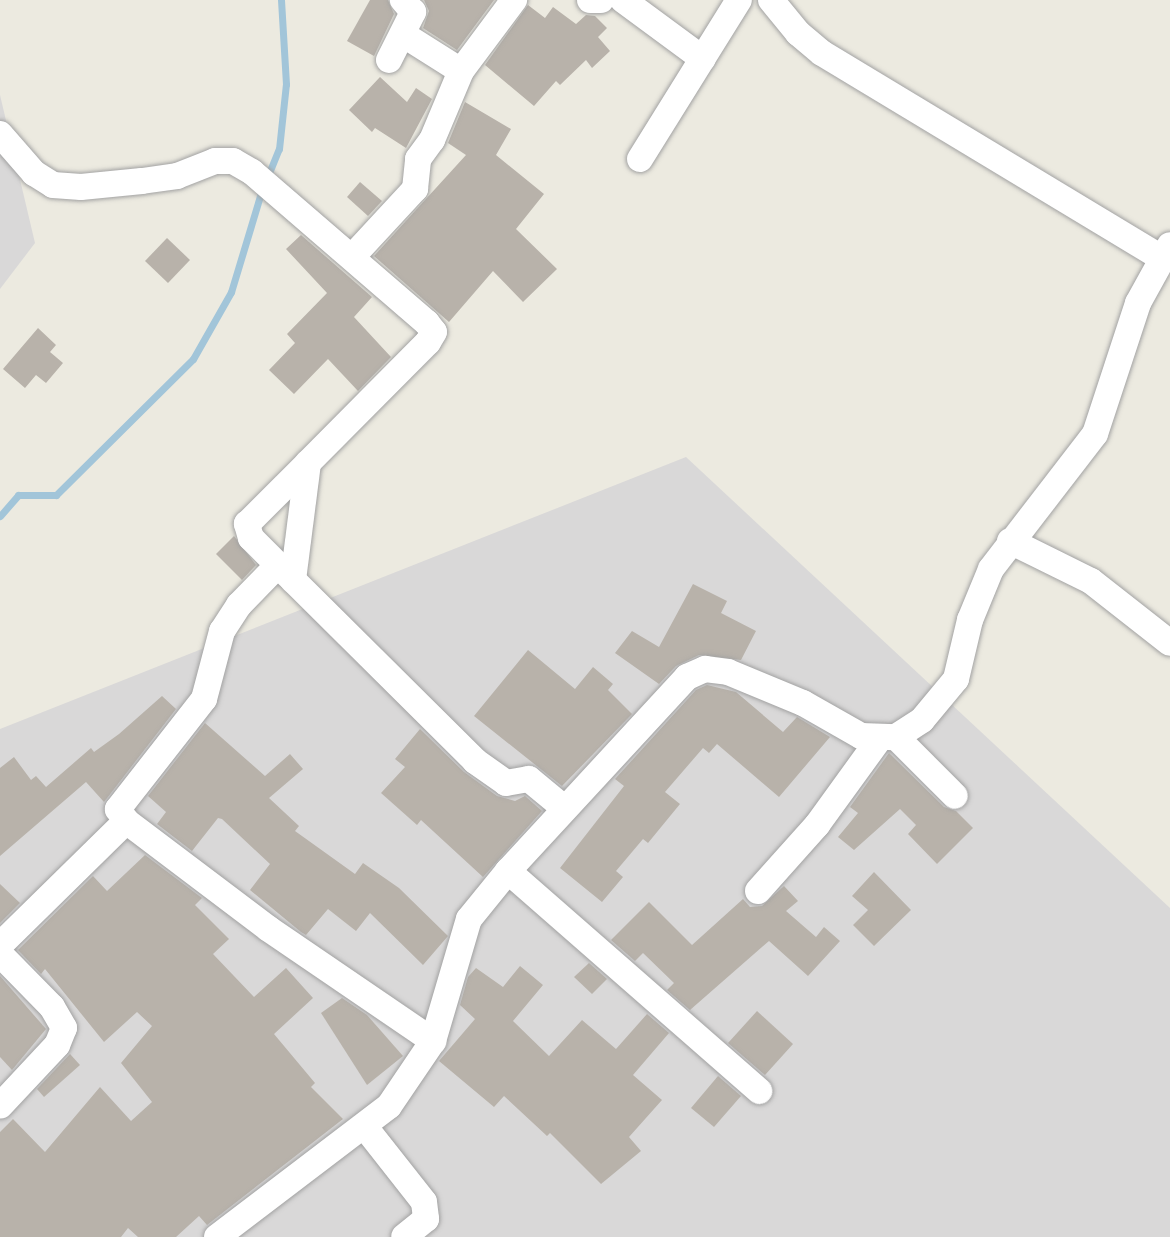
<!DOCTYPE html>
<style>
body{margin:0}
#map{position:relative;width:1170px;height:1237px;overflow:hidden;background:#eceae0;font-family:Signika,sans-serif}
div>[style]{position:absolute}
.residential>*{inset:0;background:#d9d8d8}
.stream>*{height:7px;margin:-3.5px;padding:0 3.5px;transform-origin:3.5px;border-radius:3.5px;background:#a2c5d9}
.building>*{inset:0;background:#b8b2aa}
.roads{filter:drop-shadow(0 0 2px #a2a2a2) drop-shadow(0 0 2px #a2a2a2)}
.street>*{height:26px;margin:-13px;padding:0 13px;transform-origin:13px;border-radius:13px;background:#fff}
span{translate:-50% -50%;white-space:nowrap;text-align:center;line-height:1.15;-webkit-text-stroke:5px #fff;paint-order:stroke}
</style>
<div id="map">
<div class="residential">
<i style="clip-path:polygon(0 95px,35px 243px,0 289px)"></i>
<i style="clip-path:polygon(686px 457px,1170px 908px,1170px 1237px,0 1237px,0 729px)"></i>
</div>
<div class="stream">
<i style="left:267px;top:178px;width:31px;rotate:-68deg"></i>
<i style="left:279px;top:149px;width:65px;rotate:-83.9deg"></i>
<i style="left:286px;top:84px;width:84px;rotate:-93.4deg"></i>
<i style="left:0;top:516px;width:28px;rotate:-49deg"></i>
<i style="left:18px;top:495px;width:38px"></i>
<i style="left:56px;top:495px;width:193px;rotate:-44.8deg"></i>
<i style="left:193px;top:359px;width:77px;rotate:-60.4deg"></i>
<i style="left:231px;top:292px;width:108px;rotate:-73.2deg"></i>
</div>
<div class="building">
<i style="clip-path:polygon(370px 0,388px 0,394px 14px,374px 56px,347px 41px)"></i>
<i style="clip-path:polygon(424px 0,494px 0,457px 50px,423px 28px,429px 11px)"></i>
<i style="clip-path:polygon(528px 5px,545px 18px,553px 7px,576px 24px,586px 15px,595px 16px,607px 28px,598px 37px,610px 51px,592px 68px,586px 60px,560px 85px,556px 81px,534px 106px,485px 65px)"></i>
<i style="clip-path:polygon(380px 77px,407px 102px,416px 88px,432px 99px,406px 148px,375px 128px,372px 132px,349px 110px)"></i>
<i style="clip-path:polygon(465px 102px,511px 129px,496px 155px,544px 194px,516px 229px,557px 269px,523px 302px,493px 271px,449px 322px,374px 256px,466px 155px,448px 143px)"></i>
<i style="clip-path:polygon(360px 182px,382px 201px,368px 216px,347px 197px)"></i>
<i style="clip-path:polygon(301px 235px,372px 297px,354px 317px,391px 357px,358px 391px,328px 359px,294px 394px,269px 370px,295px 343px,287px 334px,327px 293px,286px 249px)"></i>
<i style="clip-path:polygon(167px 238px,190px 260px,168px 283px,145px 261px)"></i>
<i style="clip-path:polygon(38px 328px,56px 345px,50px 352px,63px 363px,46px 383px,36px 375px,25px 388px,3px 369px)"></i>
<i style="clip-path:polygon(234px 536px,256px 565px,242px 580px,216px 554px)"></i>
<i style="clip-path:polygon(693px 584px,727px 601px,721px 613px,756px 631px,741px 660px,699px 655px,676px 666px,659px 684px,615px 653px,632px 631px,659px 647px)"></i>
<i style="clip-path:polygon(528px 650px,575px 689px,593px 667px,613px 684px,608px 690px,632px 714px,562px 786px,474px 716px)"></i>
<i style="clip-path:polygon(707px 685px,736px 692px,783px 732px,797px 717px,830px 737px,779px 797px,717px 744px,709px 753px,703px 748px,665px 792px,680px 804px,648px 843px,643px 839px,616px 871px,623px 877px,602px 902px,560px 868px,624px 786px,615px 779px,696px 690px)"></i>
<i style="clip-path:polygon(162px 696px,176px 709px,104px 802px,86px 782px,0 856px,0 768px,14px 757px,31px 780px,36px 776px,46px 787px,91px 748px,94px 752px,119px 734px)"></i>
<i style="clip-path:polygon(205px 723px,265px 776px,290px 754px,303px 769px,269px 798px,299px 826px,295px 831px,355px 874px,363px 863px,399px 888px,448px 936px,423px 965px,370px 913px,356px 931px,328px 909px,306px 935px,301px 932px,250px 890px,270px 864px,222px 819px,218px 818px,192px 851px,157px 824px,166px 812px,148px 796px)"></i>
<i style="clip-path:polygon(420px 729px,464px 772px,497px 796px,515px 801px,525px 796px,542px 811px,483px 877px,421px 820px,417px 825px,381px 793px,405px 767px,395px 759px)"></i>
<i style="clip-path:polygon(889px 753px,944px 807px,956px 811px,973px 828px,937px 864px,908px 834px,916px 825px,900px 809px,854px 850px,838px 837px,858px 813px,850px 807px)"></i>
<i style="clip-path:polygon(145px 855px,202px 898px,195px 905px,229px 939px,213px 954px,254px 997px,286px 968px,313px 998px,274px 1034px,315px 1083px,311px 1087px,343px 1119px,207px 1225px,199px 1216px,176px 1237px,138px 1237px,128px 1228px,121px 1237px,0 1237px,0 1132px,13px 1119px,45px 1152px,100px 1087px,131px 1121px,152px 1102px,121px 1063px,152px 1026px,137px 1012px,104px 1042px,45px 969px,41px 974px,18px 950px,93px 876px,107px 891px)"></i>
<i style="clip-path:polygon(874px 872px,911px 910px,874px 946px,853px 925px,868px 910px,852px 896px)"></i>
<i style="clip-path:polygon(0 884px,20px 903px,0 923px)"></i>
<i style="clip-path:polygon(784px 886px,798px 901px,786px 911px,816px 937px,824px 927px,840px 941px,808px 976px,769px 941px,690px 1010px,667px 990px,674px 983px,643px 953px,635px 961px,611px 940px,649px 902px,692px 945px,743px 899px,750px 907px,762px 906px)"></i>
<i style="clip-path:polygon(589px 963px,607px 979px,592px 994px,574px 977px)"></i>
<i style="clip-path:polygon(520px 966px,543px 985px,513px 1021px,549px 1056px,582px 1020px,616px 1049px,647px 1014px,669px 1033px,633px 1075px,662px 1100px,629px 1137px,641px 1151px,601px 1184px,550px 1133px,547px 1136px,504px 1096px,494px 1107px,439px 1061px,475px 1019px,460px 1005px,468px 977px,476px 968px,503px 987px)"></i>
<i style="clip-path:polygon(0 976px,46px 1029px,12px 1070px,0 1057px)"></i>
<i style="clip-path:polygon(342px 998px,367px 1015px,403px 1056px,367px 1085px,321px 1013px)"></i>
<i style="clip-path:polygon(757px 1011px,793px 1044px,765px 1075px,728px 1043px)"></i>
<i style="clip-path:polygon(70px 1054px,80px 1065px,44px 1097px,37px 1089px)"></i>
<i style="clip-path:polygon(718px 1076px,741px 1096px,714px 1127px,691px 1108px)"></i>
</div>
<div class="roads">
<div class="street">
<i style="left:590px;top:0;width:11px"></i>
<i style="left:623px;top:0;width:99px;rotate:36.4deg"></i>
<i style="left:771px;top:0;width:43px;rotate:50.7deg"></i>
<i style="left:798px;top:33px;width:31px;rotate:40deg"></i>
<i style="left:822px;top:53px;width:397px;rotate:31.1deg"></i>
<i style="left:404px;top:35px;width:67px;rotate:32.3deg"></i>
<i style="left:389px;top:60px;width:54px;rotate:-63.4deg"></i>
<i style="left:413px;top:12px;width:16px;rotate:-130deg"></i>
<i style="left:0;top:134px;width:52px;rotate:48.9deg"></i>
<i style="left:34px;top:173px;width:22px;rotate:32deg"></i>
<i style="left:53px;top:185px;width:28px;rotate:4deg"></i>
<i style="left:81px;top:187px;width:61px;rotate:-5.6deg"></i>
<i style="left:142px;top:181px;width:35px;rotate:-8deg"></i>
<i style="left:177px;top:176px;width:41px;rotate:-21.5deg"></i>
<i style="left:215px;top:161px;width:18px"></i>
<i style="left:233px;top:161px;width:22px;rotate:30deg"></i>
<i style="left:252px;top:172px;width:231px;rotate:40.8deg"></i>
<i style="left:427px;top:323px;width:11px;rotate:52deg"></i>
<i style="left:434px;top:332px;width:12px;rotate:121deg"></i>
<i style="left:428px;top:342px;width:170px;rotate:134.8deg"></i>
<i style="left:308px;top:463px;width:118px;rotate:97.3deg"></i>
<i style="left:293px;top:580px;width:257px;rotate:44.8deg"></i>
<i style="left:475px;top:761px;width:38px;rotate:35deg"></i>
<i style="left:506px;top:783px;width:23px;rotate:-10deg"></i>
<i style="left:529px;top:779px;width:45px;rotate:39.6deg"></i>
<i style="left:640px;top:159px;width:187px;rotate:-58.1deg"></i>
<i style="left:352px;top:257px;width:93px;rotate:-47.2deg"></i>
<i style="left:415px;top:189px;width:30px;rotate:-84deg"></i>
<i style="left:418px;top:159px;width:24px;rotate:-54deg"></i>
<i style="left:432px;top:140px;width:75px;rotate:-67.2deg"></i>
<i style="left:461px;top:71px;width:89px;rotate:-53.3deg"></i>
<i style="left:1010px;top:541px;width:90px;rotate:26.3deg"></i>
<i style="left:1091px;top:581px;width:100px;rotate:38.1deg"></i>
<i style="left:278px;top:565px;width:56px;rotate:134.3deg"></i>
<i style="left:239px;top:605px;width:31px;rotate:123deg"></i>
<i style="left:222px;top:631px;width:70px;rotate:104.8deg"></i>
<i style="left:204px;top:699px;width:140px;rotate:128deg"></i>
<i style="left:118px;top:809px;width:14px;rotate:56deg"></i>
<i style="left:126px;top:821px;width:179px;rotate:37.1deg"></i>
<i style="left:269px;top:929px;width:199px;rotate:34.3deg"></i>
<i style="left:289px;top:576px;width:54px;rotate:-135deg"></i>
<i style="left:251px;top:538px;width:15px;rotate:-106deg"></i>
<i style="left:247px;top:524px;width:86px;rotate:-45deg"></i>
<i style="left:896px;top:737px;width:83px;rotate:45deg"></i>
<i style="left:508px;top:871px;width:334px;rotate:41.2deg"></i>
<i style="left:758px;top:891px;width:89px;rotate:-48.2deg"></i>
<i style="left:817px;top:825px;width:107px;rotate:-54.1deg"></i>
<i style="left:0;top:945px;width:177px;rotate:-44.5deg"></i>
<i style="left:0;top:954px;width:74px;rotate:45.5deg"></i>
<i style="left:52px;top:1007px;width:24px;rotate:60deg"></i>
<i style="left:64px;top:1028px;width:18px;rotate:112deg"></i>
<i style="left:57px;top:1045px;width:83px;rotate:133.1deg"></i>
<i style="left:365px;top:1127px;width:95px;rotate:51.8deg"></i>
<i style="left:424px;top:1202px;width:17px;rotate:83deg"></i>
<i style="left:426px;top:1219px;width:28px;rotate:141deg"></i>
<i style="left:217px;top:1237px;width:216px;rotate:-37.3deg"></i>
<i style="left:389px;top:1106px;width:78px;rotate:-55.9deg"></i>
<i style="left:433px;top:1041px;width:127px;rotate:-73.6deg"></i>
<i style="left:469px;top:919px;width:62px;rotate:-50.9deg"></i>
<i style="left:508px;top:871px;width:264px;rotate:-47.3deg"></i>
<i style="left:687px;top:677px;width:20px;rotate:-24deg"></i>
<i style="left:705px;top:669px;width:23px;rotate:7deg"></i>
<i style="left:728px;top:672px;width:81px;rotate:22.5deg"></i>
<i style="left:803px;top:703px;width:67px;rotate:29.6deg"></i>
<i style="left:861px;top:736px;width:35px;rotate:2deg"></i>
<i style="left:896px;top:737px;width:31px;rotate:-33deg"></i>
<i style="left:922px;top:720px;width:53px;rotate:-50.3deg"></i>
<i style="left:956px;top:679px;width:61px;rotate:-76.7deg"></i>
<i style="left:970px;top:620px;width:55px;rotate:-67.6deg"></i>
<i style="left:991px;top:569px;width:170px;rotate:-52.4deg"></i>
<i style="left:1095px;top:434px;width:138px;rotate:-71.8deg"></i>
<i style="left:1138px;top:303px;width:66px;rotate:-61.1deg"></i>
</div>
</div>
</div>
